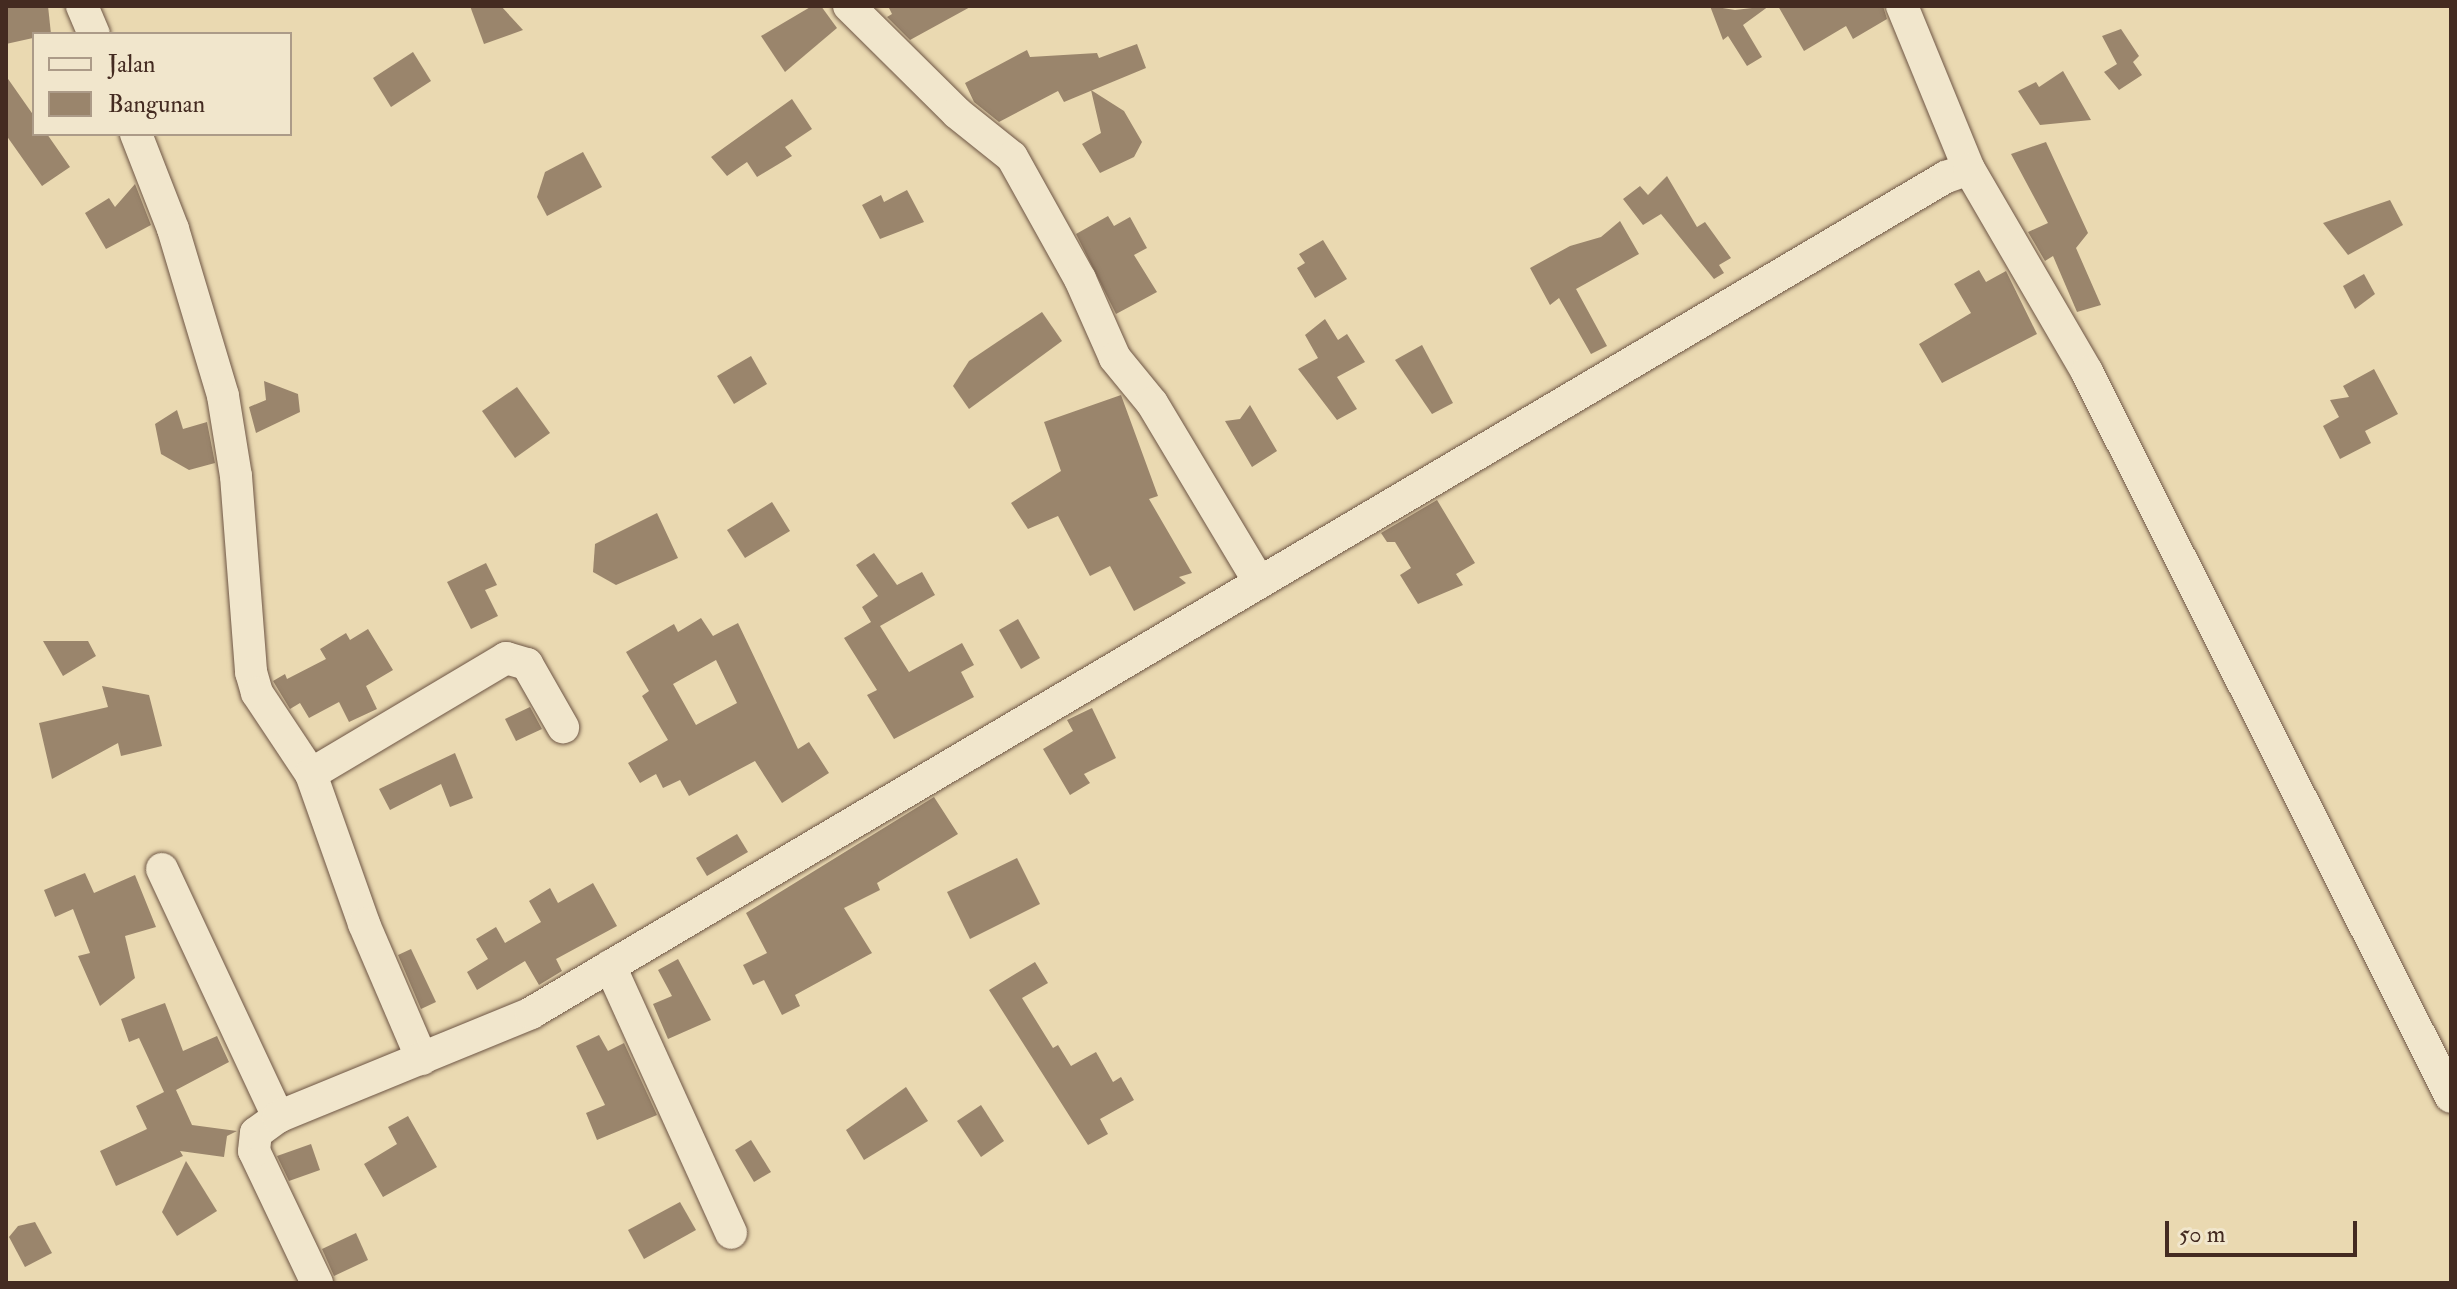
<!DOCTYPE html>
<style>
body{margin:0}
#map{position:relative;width:2457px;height:1289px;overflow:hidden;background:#ead9b1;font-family:"IM FELL Double Pica",serif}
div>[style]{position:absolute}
.building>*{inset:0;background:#9a856c}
.roads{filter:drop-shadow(0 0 2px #6e5645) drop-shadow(0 0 2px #6e5645)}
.minor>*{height:32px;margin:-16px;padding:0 16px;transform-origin:16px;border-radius:16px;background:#f1e6cc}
span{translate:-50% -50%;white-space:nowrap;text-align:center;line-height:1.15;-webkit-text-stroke:6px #f1e6cc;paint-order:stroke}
.frame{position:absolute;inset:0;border:8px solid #442b21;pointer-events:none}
.legend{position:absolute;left:32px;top:32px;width:260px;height:104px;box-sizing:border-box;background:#f1e6cc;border:2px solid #ac9b88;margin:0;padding:10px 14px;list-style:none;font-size:24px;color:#442b21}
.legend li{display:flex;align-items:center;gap:16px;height:40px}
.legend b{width:40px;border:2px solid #ac9b88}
.scale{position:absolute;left:2165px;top:1221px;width:192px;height:36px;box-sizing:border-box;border:4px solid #442b21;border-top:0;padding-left:10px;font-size:24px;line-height:28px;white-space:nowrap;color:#442b21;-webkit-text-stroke:6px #f1e6cc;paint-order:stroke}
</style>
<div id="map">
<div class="building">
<i style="clip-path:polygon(6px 6px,48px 6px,51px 34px,6px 44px)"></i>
<i style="clip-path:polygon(470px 6px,501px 6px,523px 30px,484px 44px)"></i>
<i style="clip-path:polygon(812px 6px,821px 6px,837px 28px,785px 72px,761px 36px)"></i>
<i style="clip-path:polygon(888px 6px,972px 6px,910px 40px,887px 17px,892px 14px)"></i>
<i style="clip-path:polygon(1710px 6px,1735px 10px,1769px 6px,1743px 25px,1762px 57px,1747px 66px,1728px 36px,1723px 40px)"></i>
<i style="clip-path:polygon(1778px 6px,1883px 6px,1887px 19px,1853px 39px,1846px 26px,1804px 51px)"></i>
<i style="clip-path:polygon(2121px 29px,2139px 56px,2133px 62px,2142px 75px,2119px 90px,2104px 72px,2117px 64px,2102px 36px)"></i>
<i style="clip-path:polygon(1137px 44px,1146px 68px,1064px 102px,1058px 91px,999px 122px,974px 102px,965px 83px,1027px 50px,1030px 57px,1097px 53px,1099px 58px)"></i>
<i style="clip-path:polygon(413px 52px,431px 81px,391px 107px,373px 78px)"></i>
<i style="clip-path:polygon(2063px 71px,2091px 120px,2040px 125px,2018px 91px,2036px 82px,2039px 87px)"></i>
<i style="clip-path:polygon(6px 76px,34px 116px,34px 134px,47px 134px,70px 167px,42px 186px,6px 135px)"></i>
<i style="clip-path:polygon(1091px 90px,1124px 111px,1142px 142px,1134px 157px,1100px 173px,1082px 144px,1101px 133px)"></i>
<i style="clip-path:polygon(792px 99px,812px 129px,785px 147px,792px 156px,757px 177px,747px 162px,727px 176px,711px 157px)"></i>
<i style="clip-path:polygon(2046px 142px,2088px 233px,2076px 248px,2101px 305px,2077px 312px,2053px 256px,2045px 261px,2028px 232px,2048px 223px,2011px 154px)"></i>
<i style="clip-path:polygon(583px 152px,602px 187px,547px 216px,537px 197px,545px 172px)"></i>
<i style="clip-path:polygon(1667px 176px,1697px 227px,1705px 222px,1731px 258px,1719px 265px,1724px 273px,1714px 279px,1661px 214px,1643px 225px,1623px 199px,1640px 186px,1648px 195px)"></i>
<i style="clip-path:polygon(135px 184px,151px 225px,106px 249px,85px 213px,109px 198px,115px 207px)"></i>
<i style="clip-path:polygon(907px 190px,924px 222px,880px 239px,862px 205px,881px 195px,884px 202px)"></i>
<i style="clip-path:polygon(2390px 200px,2403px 225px,2348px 255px,2323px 223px)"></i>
<i style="clip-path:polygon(1108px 216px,1114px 226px,1130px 217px,1147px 248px,1134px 255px,1157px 292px,1116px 314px,1076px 234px)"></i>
<i style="clip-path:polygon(1620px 221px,1639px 254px,1576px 289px,1607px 346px,1591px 354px,1559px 298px,1550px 305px,1530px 268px,1570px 246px,1601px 237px)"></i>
<i style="clip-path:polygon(1323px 240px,1347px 279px,1315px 298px,1297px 268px,1305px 263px,1299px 254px)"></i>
<i style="clip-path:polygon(1979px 270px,1986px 282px,2006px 271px,2037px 334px,1942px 383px,1919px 344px,1971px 313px,1954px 284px)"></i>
<i style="clip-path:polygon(2364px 274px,2375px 294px,2355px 309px,2343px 286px)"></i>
<i style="clip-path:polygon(1042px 312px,1062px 341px,969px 409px,953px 386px,969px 361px)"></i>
<i style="clip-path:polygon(1325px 319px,1338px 340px,1347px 334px,1365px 362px,1337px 377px,1357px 409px,1337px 420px,1298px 369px,1318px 358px,1305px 335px)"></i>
<i style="clip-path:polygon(1422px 345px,1453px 403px,1432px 414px,1395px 360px)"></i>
<i style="clip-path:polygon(751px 356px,767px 384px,734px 404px,717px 376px)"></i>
<i style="clip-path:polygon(2374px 369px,2398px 414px,2365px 431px,2371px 443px,2340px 459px,2323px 426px,2339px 417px,2330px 400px,2349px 397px,2343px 386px)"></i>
<i style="clip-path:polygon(264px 381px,298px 394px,300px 412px,256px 433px,249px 407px,266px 400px)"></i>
<i style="clip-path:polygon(517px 387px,550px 433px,515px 458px,482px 411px)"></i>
<i style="clip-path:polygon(1121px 395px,1158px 496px,1149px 499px,1192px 573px,1179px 577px,1186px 583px,1134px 611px,1110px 566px,1090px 576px,1058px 516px,1028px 529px,1011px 503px,1061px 471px,1044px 422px)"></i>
<i style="clip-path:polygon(1250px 405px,1277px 451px,1252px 467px,1225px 421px,1240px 419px)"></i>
<i style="clip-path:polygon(177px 410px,183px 429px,207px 422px,215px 463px,189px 470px,161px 454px,155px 424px)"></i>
<i style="clip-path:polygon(1437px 500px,1475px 563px,1456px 574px,1463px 585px,1418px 604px,1400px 575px,1411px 568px,1395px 542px,1387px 542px,1381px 533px)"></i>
<i style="clip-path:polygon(772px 502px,790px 531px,745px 558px,727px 530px)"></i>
<i style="clip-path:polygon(657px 513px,678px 558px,616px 585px,593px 572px,595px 544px)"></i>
<i style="clip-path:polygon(874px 553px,897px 585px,922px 572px,935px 595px,880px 626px,909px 672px,962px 643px,974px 665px,961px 672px,974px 697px,894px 739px,867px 695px,877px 690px,844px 638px,871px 622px,862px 607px,878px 596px,856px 565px)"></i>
<i style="clip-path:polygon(486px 563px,497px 585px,485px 590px,498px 616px,471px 629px,447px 582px)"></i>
<i style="clip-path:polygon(evenodd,701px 618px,713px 636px,738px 623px,798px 749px,809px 742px,829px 773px,782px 803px,755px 761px,689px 796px,680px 780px,663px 788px,656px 774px,640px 783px,628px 763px,668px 740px,642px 696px,649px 691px,626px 652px,674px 624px,678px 632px,701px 618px,716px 660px,737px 703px,696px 725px,673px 684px,716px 660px)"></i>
<i style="clip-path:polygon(1018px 619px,1040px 658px,1021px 669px,999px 630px)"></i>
<i style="clip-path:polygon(368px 629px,393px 670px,366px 686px,377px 709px,349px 722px,339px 702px,309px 718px,300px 703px,290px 709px,273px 681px,285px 674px,287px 679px,326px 659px,320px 649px,346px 633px,350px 640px)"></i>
<i style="clip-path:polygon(43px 641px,88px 641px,96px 656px,63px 676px)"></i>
<i style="clip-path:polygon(102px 686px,149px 695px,162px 746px,121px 756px,118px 743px,52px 779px,39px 723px,108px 707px)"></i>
<i style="clip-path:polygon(530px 707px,542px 729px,516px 741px,505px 719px)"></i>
<i style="clip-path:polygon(1092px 708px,1116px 758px,1084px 774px,1090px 783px,1070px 795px,1043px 749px,1073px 731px,1067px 720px)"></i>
<i style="clip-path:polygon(455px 753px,473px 798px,450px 807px,441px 784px,390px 810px,379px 789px)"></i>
<i style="clip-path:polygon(934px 797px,958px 834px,877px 883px,880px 890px,844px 908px,872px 953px,795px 995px,800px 1006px,782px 1015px,764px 980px,753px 985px,743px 965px,767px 953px,746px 913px)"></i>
<i style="clip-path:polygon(737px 834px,748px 852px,707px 876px,696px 858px)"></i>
<i style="clip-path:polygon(1017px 858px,1040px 904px,970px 939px,947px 892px)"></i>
<i style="clip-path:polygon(85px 873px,94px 893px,135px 875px,156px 927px,125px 936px,135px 978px,100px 1006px,78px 956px,90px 953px,73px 909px,55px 917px,44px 890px)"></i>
<i style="clip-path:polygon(593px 883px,617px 926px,556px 959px,562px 971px,539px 985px,525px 961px,477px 990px,467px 972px,488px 959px,476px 939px,496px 927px,505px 943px,541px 922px,529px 901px,550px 888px,558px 903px)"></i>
<i style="clip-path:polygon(411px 949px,436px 1002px,421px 1009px,398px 955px)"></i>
<i style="clip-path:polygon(678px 959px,711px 1020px,668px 1039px,653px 1004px,672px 996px,658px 970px)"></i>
<i style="clip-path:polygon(1035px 962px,1048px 983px,1022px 998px,1053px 1048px,1058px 1045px,1071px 1066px,1096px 1052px,1113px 1082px,1121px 1077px,1134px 1100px,1100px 1119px,1108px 1134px,1088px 1145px,989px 990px)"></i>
<i style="clip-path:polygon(165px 1003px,183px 1051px,217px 1036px,229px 1062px,176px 1090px,192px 1125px,237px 1131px,227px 1136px,224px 1157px,180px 1151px,183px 1156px,116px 1186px,100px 1151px,147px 1129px,136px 1106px,164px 1092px,139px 1038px,129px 1042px,121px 1019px)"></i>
<i style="clip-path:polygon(599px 1035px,608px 1051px,624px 1043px,657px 1115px,597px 1140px,586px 1113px,605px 1105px,576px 1046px)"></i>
<i style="clip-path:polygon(906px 1087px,928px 1121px,864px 1160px,846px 1130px)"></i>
<i style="clip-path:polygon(981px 1105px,1004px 1141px,981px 1157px,957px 1121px)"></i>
<i style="clip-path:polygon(408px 1116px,437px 1167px,383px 1197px,364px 1164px,397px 1144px,388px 1127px)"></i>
<i style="clip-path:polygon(751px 1140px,771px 1172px,754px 1182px,735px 1150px)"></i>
<i style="clip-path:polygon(311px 1144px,320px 1170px,289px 1181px,277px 1156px)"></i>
<i style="clip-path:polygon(186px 1161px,217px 1211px,177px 1236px,162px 1212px)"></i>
<i style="clip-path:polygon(680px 1202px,696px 1230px,644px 1259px,628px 1230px)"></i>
<i style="clip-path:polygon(35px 1222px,52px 1253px,25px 1267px,9px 1237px,18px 1226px)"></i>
<i style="clip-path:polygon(356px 1233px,368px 1260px,334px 1276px,322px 1249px)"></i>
</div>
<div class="roads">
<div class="minor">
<i style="left:82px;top:6px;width:30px;rotate:67deg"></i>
<i style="left:849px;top:6px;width:152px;rotate:44.7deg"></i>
<i style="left:957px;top:113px;width:70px;rotate:38.7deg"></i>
<i style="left:1012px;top:157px;width:140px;rotate:60.9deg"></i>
<i style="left:1080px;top:279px;width:86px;rotate:66.1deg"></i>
<i style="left:1115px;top:358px;width:58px;rotate:50.6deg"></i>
<i style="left:1152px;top:403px;width:209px;rotate:59.1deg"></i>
<i style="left:1902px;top:6px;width:176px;rotate:67.7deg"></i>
<i style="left:136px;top:134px;width:102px;rotate:68.7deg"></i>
<i style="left:173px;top:229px;width:174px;rotate:73.3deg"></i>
<i style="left:223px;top:396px;width:81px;rotate:80.8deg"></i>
<i style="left:236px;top:476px;width:197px;rotate:85.6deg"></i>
<i style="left:251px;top:672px;width:22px;rotate:74deg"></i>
<i style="left:257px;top:693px;width:97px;rotate:56.3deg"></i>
<i style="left:311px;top:774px;width:159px;rotate:70.5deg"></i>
<i style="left:364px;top:924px;width:147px;rotate:66.8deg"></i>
<i style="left:311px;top:774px;width:227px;rotate:-30.7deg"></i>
<i style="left:506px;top:658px;width:22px;rotate:16deg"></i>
<i style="left:527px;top:664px;width:73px;rotate:60.3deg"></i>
<i style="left:162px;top:869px;width:274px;rotate:64.9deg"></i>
<i style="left:610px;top:966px;width:293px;rotate:65.6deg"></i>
<i style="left:317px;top:1283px;width:146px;rotate:-115.5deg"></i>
<i style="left:254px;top:1151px;width:18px;rotate:-84deg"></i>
<i style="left:256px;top:1133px;width:27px;rotate:-36deg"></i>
<i style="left:278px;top:1117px;width:274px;rotate:-22.3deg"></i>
<i style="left:531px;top:1013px;width:1644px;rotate:-30.58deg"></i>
<i style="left:1946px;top:177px;width:24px;rotate:-19deg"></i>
<i style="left:1969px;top:169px;width:235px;rotate:59.8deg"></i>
<i style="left:2087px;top:372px;width:811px;rotate:63.34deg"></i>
</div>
</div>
<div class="frame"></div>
<ul class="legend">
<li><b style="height:10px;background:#f1e6cc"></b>Jalan</li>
<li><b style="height:22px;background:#9a856c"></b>Bangunan</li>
</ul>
<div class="scale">50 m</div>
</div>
